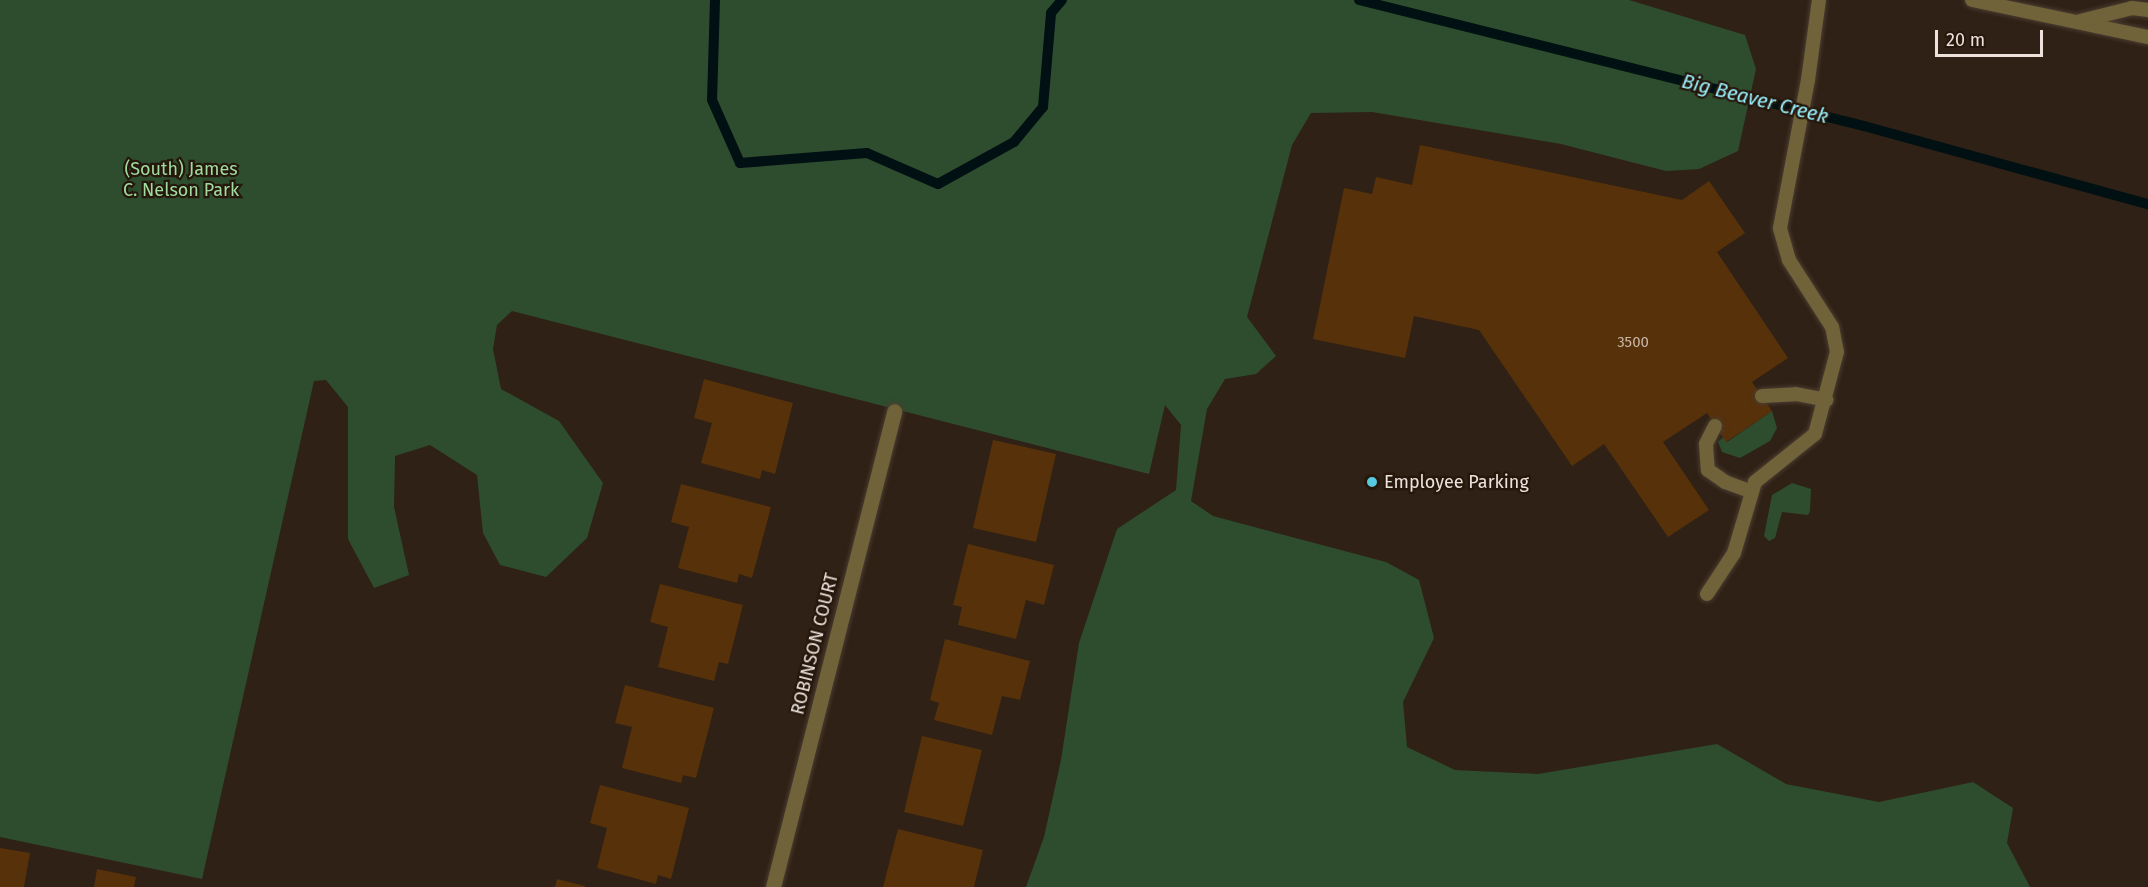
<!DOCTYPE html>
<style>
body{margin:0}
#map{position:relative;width:2148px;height:887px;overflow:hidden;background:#2f2115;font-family:"Fira Sans",sans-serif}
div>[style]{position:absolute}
.green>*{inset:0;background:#2e4d2e}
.stream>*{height:10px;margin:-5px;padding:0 5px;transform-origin:5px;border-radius:5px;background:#001013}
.building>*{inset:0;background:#57310a}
.roads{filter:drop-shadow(0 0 2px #4a3c31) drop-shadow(0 0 2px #4a3c31)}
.lane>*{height:14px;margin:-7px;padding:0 7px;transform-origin:7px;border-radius:7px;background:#706239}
.street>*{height:15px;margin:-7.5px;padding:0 7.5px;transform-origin:7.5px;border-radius:7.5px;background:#706239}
.dots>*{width:16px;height:16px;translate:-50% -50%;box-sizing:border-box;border:3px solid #25170c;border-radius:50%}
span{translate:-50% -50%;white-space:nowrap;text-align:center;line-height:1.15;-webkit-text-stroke:4.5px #25170c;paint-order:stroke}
.number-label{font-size:15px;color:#c8b6a7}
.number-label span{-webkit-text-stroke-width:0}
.park-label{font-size:18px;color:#9fdc9e}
.poi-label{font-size:18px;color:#ede2db}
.left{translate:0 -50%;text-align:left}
.street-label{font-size:18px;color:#ede2db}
.water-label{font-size:20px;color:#98edfa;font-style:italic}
.scale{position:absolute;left:1935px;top:30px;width:108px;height:27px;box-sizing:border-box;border:3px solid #ede2db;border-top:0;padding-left:8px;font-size:18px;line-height:21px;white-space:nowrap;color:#ede2db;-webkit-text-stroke:4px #25170c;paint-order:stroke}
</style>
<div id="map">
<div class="green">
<i style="clip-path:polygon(0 0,1629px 0,1745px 35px,1756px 69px,1738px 151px,1699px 169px,1666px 171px,1561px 144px,1372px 112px,1311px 113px,1292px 145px,1247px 317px,1276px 356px,1256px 374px,1225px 379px,1207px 409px,1191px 501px,1213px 516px,1386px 562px,1419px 580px,1434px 638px,1403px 702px,1407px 747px,1455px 770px,1538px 774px,1717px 744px,1786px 784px,1879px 802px,1973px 782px,2013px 808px,2007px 843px,2030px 887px,1026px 887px,1044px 837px,1061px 760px,1079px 643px,1117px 529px,1176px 490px,1181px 425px,1165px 405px,1149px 474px,512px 311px,497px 325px,493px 349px,501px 389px,559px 421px,603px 483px,587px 538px,546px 577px,500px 565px,483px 533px,477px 475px,430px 445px,395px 456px,394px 507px,409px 575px,374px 588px,348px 539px,348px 407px,326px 380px,314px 381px,202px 879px,0 837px)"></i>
<i style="clip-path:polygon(1772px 411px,1777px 428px,1770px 441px,1740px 458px,1722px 452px,1718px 442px,1723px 437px,1727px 442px)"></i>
<i style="clip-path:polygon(1792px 483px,1811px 489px,1810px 511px,1808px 515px,1782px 512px,1775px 538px,1769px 541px,1764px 536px,1772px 495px)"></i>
</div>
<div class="stream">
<i style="left:715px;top:0;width:100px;rotate:91.7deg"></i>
<i style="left:712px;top:100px;width:69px;rotate:66deg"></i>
<i style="left:740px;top:163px;width:127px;rotate:-4.5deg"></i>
<i style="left:867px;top:153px;width:77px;rotate:23.6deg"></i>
<i style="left:938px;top:184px;width:87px;rotate:-28.9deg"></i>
<i style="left:1014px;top:142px;width:45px;rotate:-50.4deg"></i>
<i style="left:1043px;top:107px;width:94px;rotate:-85.1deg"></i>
<i style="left:1051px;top:13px;width:17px;rotate:-50deg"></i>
<i style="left:1359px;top:0;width:520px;rotate:14.01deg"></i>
<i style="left:1864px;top:126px;width:295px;rotate:15.4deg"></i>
</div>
<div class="building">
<i style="clip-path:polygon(1420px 145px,1682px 200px,1709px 181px,1745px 233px,1717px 252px,1788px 358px,1752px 382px,1772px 411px,1726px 442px,1707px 413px,1663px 442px,1709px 510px,1668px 537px,1604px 444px,1572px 466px,1479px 330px,1414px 316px,1405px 358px,1313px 339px,1344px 188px,1372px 194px,1376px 177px,1412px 185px)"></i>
<i style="clip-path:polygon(704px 379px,793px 403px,775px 474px,762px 470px,760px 479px,701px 463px,712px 423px,694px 418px)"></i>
<i style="clip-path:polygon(993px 440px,1056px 454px,1036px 542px,973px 528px)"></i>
<i style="clip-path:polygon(681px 484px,771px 507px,752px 578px,739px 574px,737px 583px,678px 568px,689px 527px,671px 522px)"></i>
<i style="clip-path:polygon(968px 544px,1054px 565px,1044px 605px,1026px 600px,1016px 639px,958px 625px,962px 607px,953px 605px)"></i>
<i style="clip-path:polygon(660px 584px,743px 605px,728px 664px,719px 662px,714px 681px,658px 667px,668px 627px,650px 622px)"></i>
<i style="clip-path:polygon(945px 639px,1030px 661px,1020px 700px,1002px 696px,992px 735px,934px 720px,939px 703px,930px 700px)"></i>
<i style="clip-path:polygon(625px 685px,714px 708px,696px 778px,683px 775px,681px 783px,622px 768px,632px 727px,615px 723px)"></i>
<i style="clip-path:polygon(922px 736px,982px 750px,963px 826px,904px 812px)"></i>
<i style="clip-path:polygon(600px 785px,689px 808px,671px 879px,658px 875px,656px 884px,597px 868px,607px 828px,590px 823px)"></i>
<i style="clip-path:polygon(898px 829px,983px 850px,974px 887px,883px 887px)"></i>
<i style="clip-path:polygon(0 848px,30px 853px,24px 887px,0 887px)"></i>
<i style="clip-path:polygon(97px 869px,136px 877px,134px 887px,94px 887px)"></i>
<i style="clip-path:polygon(557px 879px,585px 886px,585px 887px,555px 887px)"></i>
</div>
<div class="roads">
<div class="lane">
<i style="left:1972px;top:0;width:180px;rotate:11.9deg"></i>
<i style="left:2080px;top:21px;width:54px;rotate:-14deg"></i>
<i style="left:2132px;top:8px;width:16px;rotate:7deg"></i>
<i style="left:1762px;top:396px;width:34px;rotate:-3deg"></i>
<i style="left:1796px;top:394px;width:31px;rotate:11deg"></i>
<i style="left:1715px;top:426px;width:20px;rotate:117deg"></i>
<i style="left:1706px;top:444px;width:26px;rotate:86deg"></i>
<i style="left:1708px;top:470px;width:21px;rotate:35deg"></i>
<i style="left:1725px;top:482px;width:27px;rotate:20deg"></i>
<i style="left:1707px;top:594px;width:49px;rotate:-56.6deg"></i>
<i style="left:1734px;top:553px;width:74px;rotate:-73.5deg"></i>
<i style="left:1755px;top:482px;width:77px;rotate:-38.7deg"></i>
<i style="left:1815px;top:434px;width:85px;rotate:-75deg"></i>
<i style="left:1837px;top:352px;width:25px;rotate:-101deg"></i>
<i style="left:1832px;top:327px;width:80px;rotate:-122.7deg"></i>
<i style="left:1789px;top:260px;width:33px;rotate:-106deg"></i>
<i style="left:1780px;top:228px;width:151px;rotate:-79.3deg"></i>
<i style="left:1808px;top:80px;width:81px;rotate:-82.2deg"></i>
</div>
<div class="street">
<i style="left:773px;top:887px;width:491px;rotate:-75.7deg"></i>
</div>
</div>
<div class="dots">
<i style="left:1372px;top:482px;background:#55cae0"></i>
</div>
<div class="number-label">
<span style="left:1633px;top:343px">3500</span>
</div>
<div class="park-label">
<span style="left:181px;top:180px">(South) James<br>C. Nelson Park</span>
</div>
<div class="poi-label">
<span class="left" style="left:1384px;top:482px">Employee Parking</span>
</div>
<div class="street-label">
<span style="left:815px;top:644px;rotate:-76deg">ROBINSON COURT</span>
</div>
<div class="water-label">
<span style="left:1755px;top:99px;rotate:14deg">Big Beaver Creek</span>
</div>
<div class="scale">20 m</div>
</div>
